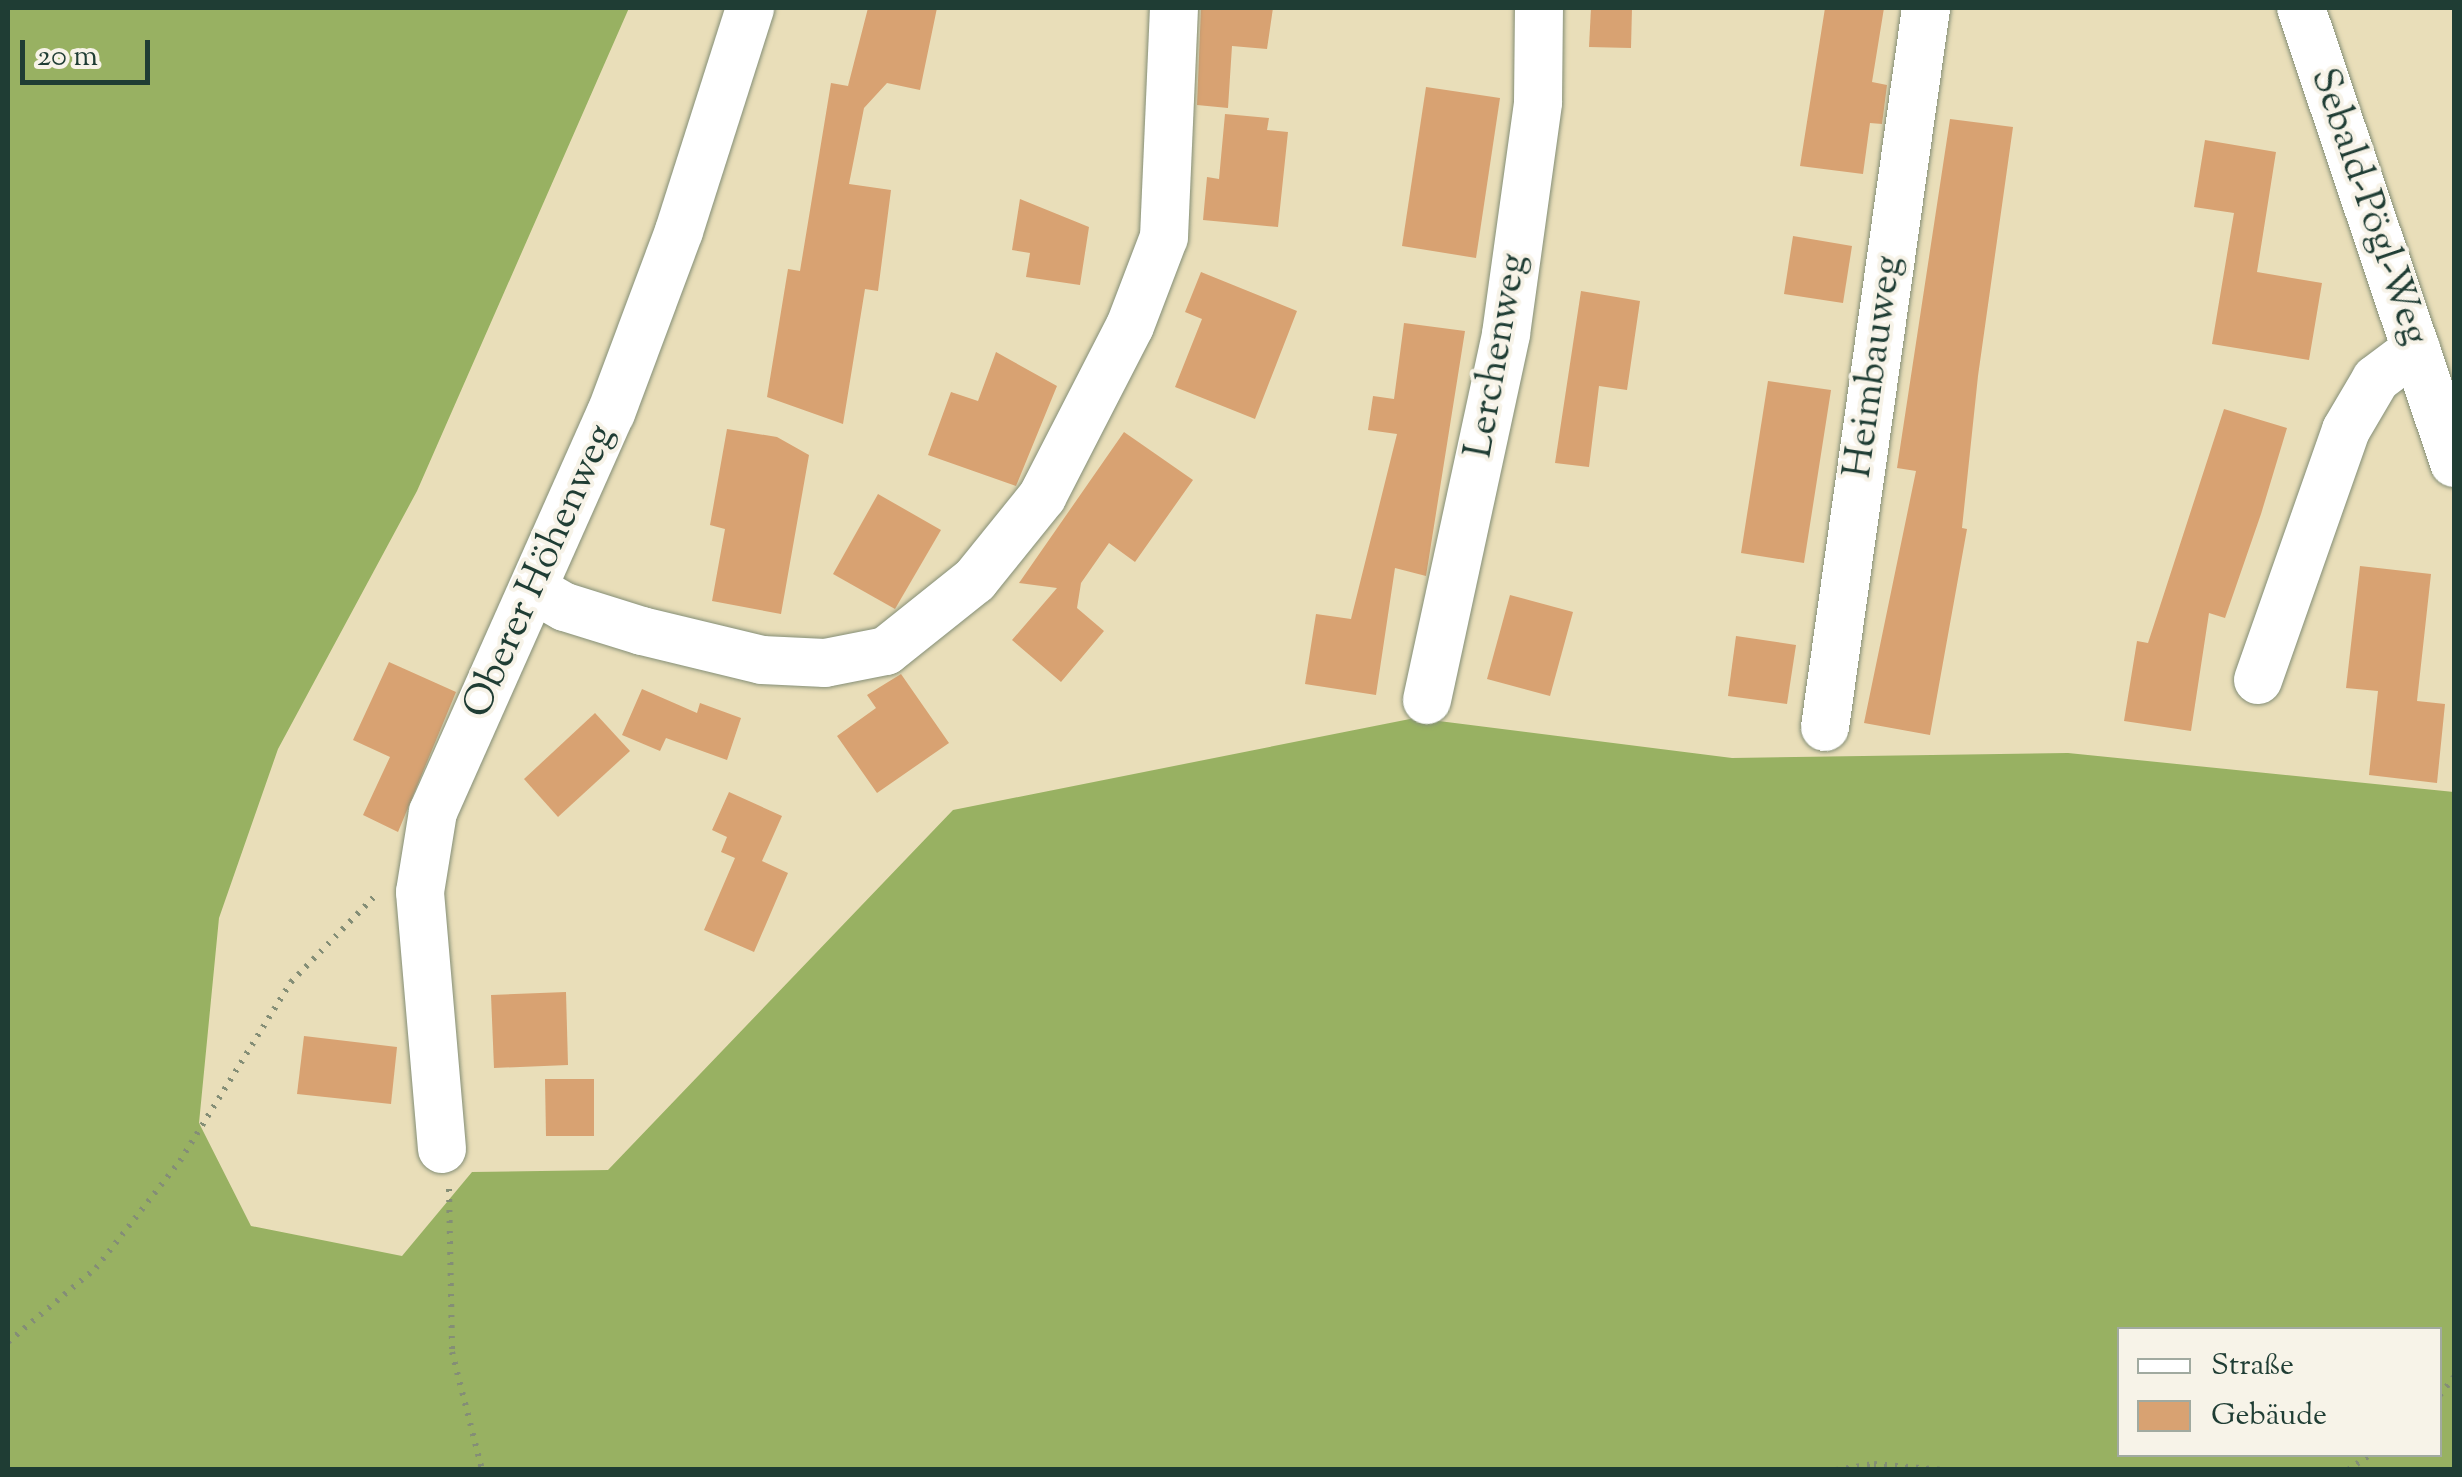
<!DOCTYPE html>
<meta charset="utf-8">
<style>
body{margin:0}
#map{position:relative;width:2462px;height:1477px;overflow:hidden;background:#e9deb9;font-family:"Sorts Mill Goudy",serif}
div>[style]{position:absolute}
.forest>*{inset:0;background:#98b162}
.building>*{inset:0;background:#d8a272}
.path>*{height:6px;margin-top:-3px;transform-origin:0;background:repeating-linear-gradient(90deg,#848e76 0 2.5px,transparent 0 10.5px)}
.roads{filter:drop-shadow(0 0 2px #848e76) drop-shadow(0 0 2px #848e76)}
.minor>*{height:48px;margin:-24px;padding:0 24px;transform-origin:24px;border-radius:24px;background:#fff}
span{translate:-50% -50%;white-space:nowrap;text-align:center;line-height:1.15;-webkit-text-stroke:8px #f7f3e8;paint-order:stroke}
.street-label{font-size:40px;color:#1f3d34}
.frame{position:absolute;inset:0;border:10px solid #1f3d34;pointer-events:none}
.legend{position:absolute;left:2117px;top:1327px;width:325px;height:130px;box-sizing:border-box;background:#f7f3e8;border:2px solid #a1aaa0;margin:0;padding:12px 18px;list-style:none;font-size:30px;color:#1f3d34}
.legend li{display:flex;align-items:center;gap:20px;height:50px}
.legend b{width:50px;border:2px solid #a1aaa0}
.scale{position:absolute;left:20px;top:40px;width:130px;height:45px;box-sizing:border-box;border:5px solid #1f3d34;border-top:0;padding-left:12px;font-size:30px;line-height:35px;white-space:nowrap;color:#1f3d34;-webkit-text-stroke:8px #f7f3e8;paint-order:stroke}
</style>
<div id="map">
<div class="forest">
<i style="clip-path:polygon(evenodd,8px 8px,629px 8px,417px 491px,278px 749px,219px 918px,199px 1123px,251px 1226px,402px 1256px,472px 1172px,608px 1170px,953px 810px,1415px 718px,1732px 758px,2068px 753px,2454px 792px,2454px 1469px,8px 1470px,8px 8px,2120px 1330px,2440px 1330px,2440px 1454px,2120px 1454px,2120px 1330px)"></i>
</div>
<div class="building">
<i style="clip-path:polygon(868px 8px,937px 8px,920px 90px,887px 83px,864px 108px,849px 184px,891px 190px,878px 291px,865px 289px,843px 424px,767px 397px,788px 269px,800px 271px,831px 83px,848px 86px)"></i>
<i style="clip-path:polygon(1201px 8px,1273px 8px,1267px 49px,1232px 46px,1228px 108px,1197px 105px)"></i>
<i style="clip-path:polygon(1591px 8px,1632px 8px,1631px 48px,1589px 47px)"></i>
<i style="clip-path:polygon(1825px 8px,1884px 8px,1872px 82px,1887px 85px,1882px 124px,1870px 123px,1863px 174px,1800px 166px)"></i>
<i style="clip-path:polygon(1426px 87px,1500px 98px,1476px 258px,1402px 246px)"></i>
<i style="clip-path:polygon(1225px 114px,1269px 118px,1267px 130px,1288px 132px,1278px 227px,1203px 220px,1207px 177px,1219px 179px)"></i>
<i style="clip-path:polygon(1950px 119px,2013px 127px,1978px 376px,1962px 528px,1967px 529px,1930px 735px,1864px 723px,1916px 471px,1897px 468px)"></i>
<i style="clip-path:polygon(2205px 140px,2276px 152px,2257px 272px,2322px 283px,2309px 360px,2212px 344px,2234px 213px,2194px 207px)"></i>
<i style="clip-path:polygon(1020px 199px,1089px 227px,1080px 285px,1026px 277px,1030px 253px,1012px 250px)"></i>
<i style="clip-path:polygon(1793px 236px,1852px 246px,1843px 303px,1784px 294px)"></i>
<i style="clip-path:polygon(1201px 272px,1297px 311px,1255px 419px,1175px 387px,1202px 319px,1185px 312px)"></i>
<i style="clip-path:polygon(1581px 291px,1640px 301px,1627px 390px,1599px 386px,1589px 467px,1555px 463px)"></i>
<i style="clip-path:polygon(1404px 323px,1465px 331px,1426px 576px,1395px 568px,1376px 695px,1305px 684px,1316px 614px,1351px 619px,1397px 434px,1368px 430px,1373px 396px,1394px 399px)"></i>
<i style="clip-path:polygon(996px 352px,1057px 386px,1016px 486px,928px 455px,951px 392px,978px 401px)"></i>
<i style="clip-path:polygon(1768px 381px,1831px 390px,1804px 563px,1741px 553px)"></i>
<i style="clip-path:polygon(2224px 409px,2287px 428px,2261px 514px,2225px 618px,2209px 613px,2191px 731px,2124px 721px,2137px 641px,2148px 643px)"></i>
<i style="clip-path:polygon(727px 429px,777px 437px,809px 455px,781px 614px,712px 601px,725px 529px,710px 525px)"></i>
<i style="clip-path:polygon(1124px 432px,1193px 480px,1135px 562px,1109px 543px,1081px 583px,1077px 608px,1104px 631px,1061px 682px,1012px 640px,1057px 588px,1019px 583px)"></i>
<i style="clip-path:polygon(878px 494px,941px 530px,895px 609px,833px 574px)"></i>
<i style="clip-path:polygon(2360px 566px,2431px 574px,2417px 701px,2445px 704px,2437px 783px,2369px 775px,2378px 691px,2346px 688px)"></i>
<i style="clip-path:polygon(1510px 595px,1573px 612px,1550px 696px,1487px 679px)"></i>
<i style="clip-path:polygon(1736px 636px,1796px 645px,1787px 704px,1728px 696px)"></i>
<i style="clip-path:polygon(389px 662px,456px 692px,398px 832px,363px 815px,390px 757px,353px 740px)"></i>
<i style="clip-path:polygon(901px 674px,949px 743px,877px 793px,837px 736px,876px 708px,867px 695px)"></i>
<i style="clip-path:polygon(642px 689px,697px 713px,700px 703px,741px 718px,727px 760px,666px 738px,660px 751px,622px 735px)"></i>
<i style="clip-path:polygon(595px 713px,630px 751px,558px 817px,524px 779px)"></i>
<i style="clip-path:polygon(729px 792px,782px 816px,762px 861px,788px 873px,754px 952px,704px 930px,735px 858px,721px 852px,727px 837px,712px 830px)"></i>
<i style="clip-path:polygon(566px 992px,568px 1065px,494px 1068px,491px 995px)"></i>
<i style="clip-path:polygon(304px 1036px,397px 1047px,391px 1104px,297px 1094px)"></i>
<i style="clip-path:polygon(545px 1079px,594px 1079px,594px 1136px,546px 1136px)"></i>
</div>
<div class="path">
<i style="left:449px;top:1189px;width:163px;rotate:88.9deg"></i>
<i style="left:452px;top:1352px;width:122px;rotate:75.7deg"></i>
<i style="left:8px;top:1342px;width:115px;rotate:-40.1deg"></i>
<i style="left:96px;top:1268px;width:136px;rotate:-51.9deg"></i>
<i style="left:180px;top:1161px;width:211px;rotate:-58.2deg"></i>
<i style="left:291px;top:982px;width:122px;rotate:-45.7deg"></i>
<i style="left:2440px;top:1395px;width:23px;rotate:-52deg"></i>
<i style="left:1836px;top:1470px;width:38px;rotate:-9deg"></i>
<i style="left:1874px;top:1464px;width:70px;rotate:4.9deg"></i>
<i style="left:2348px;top:1470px;width:28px;rotate:-35deg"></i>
</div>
<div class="roads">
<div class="minor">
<i style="left:2301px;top:8px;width:480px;rotate:71.4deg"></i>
<i style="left:535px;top:590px;width:34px;rotate:30deg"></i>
<i style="left:565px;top:607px;width:81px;rotate:17.3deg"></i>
<i style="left:642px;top:631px;width:123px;rotate:13.6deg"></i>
<i style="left:762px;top:660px;width:63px;rotate:2.7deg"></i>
<i style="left:825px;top:663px;width:62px;rotate:-11.1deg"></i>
<i style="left:886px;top:651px;width:114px;rotate:-38.6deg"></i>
<i style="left:975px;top:580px;width:107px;rotate:-51.1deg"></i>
<i style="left:1042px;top:497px;width:192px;rotate:-62.8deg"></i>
<i style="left:1130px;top:326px;width:95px;rotate:-69.1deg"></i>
<i style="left:1164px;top:237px;width:229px;rotate:-87.5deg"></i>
<i style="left:2258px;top:680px;width:265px;rotate:-70.6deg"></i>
<i style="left:2346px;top:430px;width:59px;rotate:-59.5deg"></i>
<i style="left:2376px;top:379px;width:50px;rotate:-36.9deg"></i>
<i style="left:1427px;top:700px;width:374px;rotate:-77.8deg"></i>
<i style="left:1506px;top:334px;width:234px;rotate:-82.1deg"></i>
<i style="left:1538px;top:102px;width:94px;rotate:-89.4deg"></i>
<i style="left:1825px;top:727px;width:726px;rotate:-82deg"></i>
<i style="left:442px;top:1149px;width:258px;rotate:-94.9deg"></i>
<i style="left:420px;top:892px;width:81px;rotate:-80.8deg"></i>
<i style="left:433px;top:812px;width:437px;rotate:-66deg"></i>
<i style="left:611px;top:413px;width:194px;rotate:-69.5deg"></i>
<i style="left:679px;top:231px;width:234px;rotate:-72.3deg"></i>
</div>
</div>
<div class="street-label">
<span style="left:2368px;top:207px;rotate:71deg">Sebald-Pögl-Weg</span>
<span style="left:1498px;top:356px;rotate:-80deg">Lerchenweg</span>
<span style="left:1875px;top:367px;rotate:-82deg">Heimbauweg</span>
<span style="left:541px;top:572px;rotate:-66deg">Oberer Höhenweg</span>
</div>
<div class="frame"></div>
<ul class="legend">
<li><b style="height:12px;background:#fff"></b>Straße</li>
<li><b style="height:28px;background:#d8a272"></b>Gebäude</li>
</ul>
<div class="scale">20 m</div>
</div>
